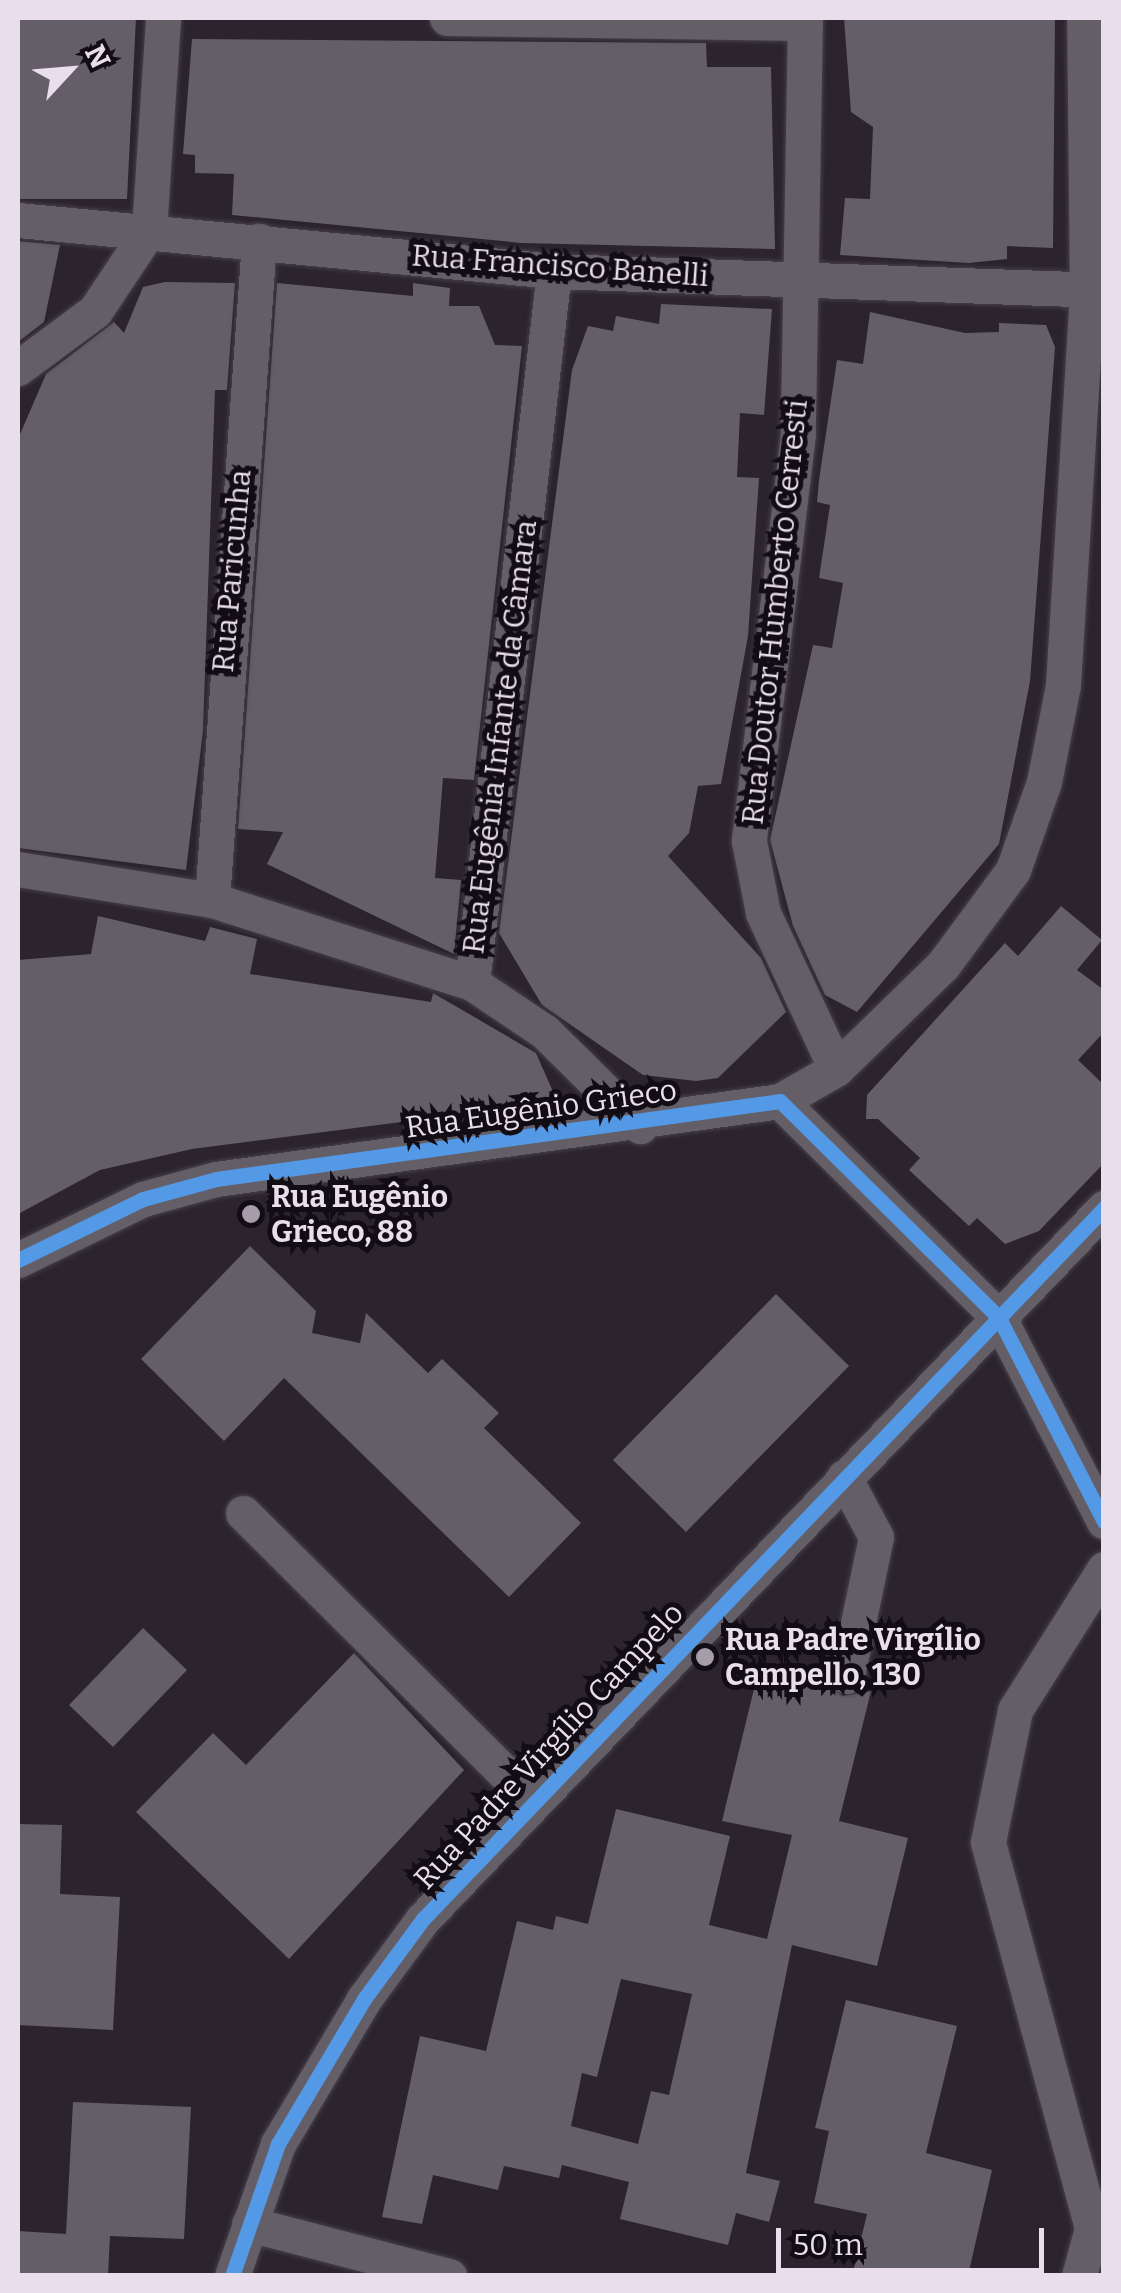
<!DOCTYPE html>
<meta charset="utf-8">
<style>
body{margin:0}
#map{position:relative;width:1121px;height:2293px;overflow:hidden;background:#2b242f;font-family:Bitter,serif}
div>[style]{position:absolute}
.building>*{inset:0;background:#645e68}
.roads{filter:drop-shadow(0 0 2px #46404a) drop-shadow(0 0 2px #46404a)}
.minor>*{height:35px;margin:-17.5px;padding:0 17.5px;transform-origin:17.5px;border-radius:17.5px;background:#645e67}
.cycleway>*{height:15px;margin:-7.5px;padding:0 7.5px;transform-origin:7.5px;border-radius:7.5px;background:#5399e6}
.dots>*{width:28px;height:28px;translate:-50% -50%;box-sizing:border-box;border:5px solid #120c15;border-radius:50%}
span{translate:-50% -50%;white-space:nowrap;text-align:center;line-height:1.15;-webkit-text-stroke:10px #120c15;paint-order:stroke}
.street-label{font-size:30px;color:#e8deec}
.poi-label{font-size:30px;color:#e8deec;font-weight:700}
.left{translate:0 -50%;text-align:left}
.frame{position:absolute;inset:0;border:20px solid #e8deec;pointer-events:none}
.north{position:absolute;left:20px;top:20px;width:100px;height:100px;-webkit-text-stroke:8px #120c15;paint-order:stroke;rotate:64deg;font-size:28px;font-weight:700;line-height:40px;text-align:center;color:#e8deec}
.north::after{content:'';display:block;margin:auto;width:35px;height:45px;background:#e8deec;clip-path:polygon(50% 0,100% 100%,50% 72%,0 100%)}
.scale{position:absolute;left:776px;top:2228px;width:268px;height:45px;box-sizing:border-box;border:5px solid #e8deec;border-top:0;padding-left:12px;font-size:30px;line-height:35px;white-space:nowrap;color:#e8deec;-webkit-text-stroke:8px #120c15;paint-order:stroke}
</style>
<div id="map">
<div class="building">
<i style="clip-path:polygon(18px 18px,136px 18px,127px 199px,18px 199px)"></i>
<i style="clip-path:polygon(844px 18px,1055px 18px,1053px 248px,1007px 246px,1007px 259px,969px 263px,840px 255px,845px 198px,870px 199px,873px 127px,851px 112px)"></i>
<i style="clip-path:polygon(192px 39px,706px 43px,707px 67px,771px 67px,775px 249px,522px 243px,232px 215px,234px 174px,195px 173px,195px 155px,183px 154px)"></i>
<i style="clip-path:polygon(18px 241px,60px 245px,44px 322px,18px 342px)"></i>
<i style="clip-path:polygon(165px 282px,235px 283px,227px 390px,215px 390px,203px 731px,186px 870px,18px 848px,18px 439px,46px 374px,114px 322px,124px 333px,143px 287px)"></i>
<i style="clip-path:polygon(277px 283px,413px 296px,413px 283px,450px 288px,449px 306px,479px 306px,495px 345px,522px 346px,474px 780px,443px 778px,435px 878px,461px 880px,454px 954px,267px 864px,283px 832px,238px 829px)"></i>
<i style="clip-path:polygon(661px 304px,772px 309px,764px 415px,740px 413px,737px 477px,759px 478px,748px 636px,721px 784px,698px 786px,689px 833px,668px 856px,761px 958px,786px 1012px,718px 1078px,696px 1081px,643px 1075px,542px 1005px,499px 933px,572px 370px,588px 326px,613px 331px,616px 316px,659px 324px)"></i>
<i style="clip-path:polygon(870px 312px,965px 333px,999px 332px,999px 323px,1046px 325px,1055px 347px,1030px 681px,999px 844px,857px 1012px,825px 995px,793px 926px,770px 840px,813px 645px,832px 648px,843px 583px,819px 578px,830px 505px,817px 502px,819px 480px,837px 360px,863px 364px)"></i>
<i style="clip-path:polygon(1061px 906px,1102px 940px,1077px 970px,1104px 990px,1104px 1032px,1078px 1060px,1104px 1085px,1104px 1163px,1039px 1231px,1005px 1244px,977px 1218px,969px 1226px,909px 1170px,920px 1158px,878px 1119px,866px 1119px,867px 1095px,1005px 943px,1018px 956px)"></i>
<i style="clip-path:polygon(98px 916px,205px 941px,210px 927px,257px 939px,250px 974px,431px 1002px,433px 993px,536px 1053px,554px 1094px,534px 1105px,192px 1149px,100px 1170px,18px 1214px,18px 960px,91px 954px)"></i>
<i style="clip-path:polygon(250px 1246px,316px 1311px,312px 1333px,360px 1343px,366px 1313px,428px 1373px,442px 1359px,499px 1413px,484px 1428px,581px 1523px,509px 1597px,284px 1378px,224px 1441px,141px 1359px)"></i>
<i style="clip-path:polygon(776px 1294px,849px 1366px,686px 1532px,613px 1460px)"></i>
<i style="clip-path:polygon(143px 1628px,187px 1670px,113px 1747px,69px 1705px)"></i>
<i style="clip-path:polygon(354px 1653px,464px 1770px,289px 1959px,136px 1812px,213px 1733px,246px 1765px)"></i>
<i style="clip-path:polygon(evenodd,760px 1664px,827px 1680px,842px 1696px,871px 1691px,839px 1821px,908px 1838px,877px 1966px,792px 1945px,746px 2173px,780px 2181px,769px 2222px,736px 2213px,728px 2245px,620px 2219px,629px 2182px,562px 2165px,559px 2178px,504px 2166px,498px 2190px,433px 2175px,422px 2224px,382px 2217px,420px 2036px,486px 2051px,517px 1921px,553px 1930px,556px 1916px,588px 1924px,616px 1809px,730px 1836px,709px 1925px,767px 1939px,792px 1835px,722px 1821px,760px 1664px,621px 1979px,692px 1994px,669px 2095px,651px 2091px,638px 2144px,571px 2126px,582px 2073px,597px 2077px,621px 1979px)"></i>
<i style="clip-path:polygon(18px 1824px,62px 1825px,60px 1894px,120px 1897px,113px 2030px,18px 2025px)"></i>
<i style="clip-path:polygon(846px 2000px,957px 2026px,926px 2153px,992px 2170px,968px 2276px,852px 2276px,867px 2214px,814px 2203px,829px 2131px,815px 2128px)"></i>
<i style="clip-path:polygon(73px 2102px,191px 2107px,184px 2239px,110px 2236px,108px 2276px,18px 2276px,18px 2231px,66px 2234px)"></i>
</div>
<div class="roads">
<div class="minor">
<i style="left:447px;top:18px;width:358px;rotate:0.8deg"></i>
<i style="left:805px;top:18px;width:416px;rotate:91deg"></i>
<i style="left:798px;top:434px;width:410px;rotate:96.9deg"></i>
<i style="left:749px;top:841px;width:73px;rotate:79deg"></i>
<i style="left:763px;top:913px;width:172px;rotate:64.9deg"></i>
<i style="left:18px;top:220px;width:538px;rotate:5.44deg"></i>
<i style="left:554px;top:271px;width:550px;rotate:1.98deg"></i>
<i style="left:18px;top:368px;width:96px;rotate:-36.5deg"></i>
<i style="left:95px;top:311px;width:97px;rotate:-56.3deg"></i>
<i style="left:149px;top:230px;width:212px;rotate:-86.2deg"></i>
<i style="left:18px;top:869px;width:196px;rotate:9.1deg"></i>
<i style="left:212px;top:900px;width:273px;rotate:17.7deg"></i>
<i style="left:472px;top:983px;width:88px;rotate:33.9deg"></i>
<i style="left:545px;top:1032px;width:134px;rotate:44.7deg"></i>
<i style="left:212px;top:900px;width:661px;rotate:-85.92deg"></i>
<i style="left:472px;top:983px;width:717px;rotate:-83.43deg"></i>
<i style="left:780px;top:1101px;width:64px;rotate:-29.7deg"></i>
<i style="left:836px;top:1069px;width:149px;rotate:-44.2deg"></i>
<i style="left:943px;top:965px;width:118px;rotate:-53.6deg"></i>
<i style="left:1013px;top:870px;width:93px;rotate:-70.6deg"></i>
<i style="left:1044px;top:782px;width:99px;rotate:-78.9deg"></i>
<i style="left:1063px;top:685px;width:396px;rotate:-86.5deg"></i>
<i style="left:1087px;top:290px;width:272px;rotate:-90.6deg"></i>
<i style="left:18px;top:1260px;width:139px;rotate:-26deg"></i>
<i style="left:143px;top:1199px;width:76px;rotate:-15.3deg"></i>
<i style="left:216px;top:1179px;width:569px;rotate:-7.87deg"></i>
<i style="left:780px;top:1101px;width:308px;rotate:44.7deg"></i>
<i style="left:999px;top:1318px;width:229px;rotate:62.7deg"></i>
<i style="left:844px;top:1477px;width:68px;rotate:61.9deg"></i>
<i style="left:876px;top:1537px;width:142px;rotate:101.8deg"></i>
<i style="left:243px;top:1513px;width:409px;rotate:44.8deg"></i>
<i style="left:249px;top:2224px;width:207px;rotate:14.6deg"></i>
<i style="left:232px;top:2276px;width:140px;rotate:-70.8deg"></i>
<i style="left:278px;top:2144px;width:169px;rotate:-59.3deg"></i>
<i style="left:364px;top:1999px;width:99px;rotate:-53.6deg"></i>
<i style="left:423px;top:1919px;width:985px;rotate:-46.23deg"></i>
<i style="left:1079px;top:2276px;width:50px;rotate:-74.8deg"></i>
<i style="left:1092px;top:2228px;width:400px;rotate:-105.1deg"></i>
<i style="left:988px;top:1842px;width:135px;rotate:-78.4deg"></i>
<i style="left:1015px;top:1710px;width:167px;rotate:-57.7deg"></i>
</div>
</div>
<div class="cycleway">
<i style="left:18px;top:1260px;width:139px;rotate:-26deg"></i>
<i style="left:143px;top:1199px;width:76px;rotate:-15.3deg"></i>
<i style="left:216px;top:1179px;width:569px;rotate:-7.87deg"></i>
<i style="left:780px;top:1101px;width:308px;rotate:44.7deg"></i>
<i style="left:999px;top:1318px;width:229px;rotate:62.7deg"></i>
<i style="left:232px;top:2276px;width:140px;rotate:-70.8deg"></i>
<i style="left:278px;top:2144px;width:169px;rotate:-59.3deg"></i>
<i style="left:364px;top:1999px;width:99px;rotate:-53.6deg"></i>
<i style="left:423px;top:1919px;width:985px;rotate:-46.23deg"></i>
</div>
<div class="dots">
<i style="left:251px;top:1214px;background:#a69daa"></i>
<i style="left:705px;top:1657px;background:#a69daa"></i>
</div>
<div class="street-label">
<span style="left:560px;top:266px;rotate:4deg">Rua Francisco Banelli</span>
<span style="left:232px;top:571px;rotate:-85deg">Rua Paricunha</span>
<span style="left:775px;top:612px;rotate:-84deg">Rua Doutor Humberto Cerresti</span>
<span style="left:500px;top:737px;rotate:-83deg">Rua Eugênia Infante da Câmara</span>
<span style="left:541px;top:1109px;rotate:-8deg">Rua Eugênio Grieco</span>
<span style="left:549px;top:1746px;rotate:-47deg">Rua Padre Virgílio Campelo</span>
</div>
<div class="poi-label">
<span class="left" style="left:271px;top:1214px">Rua Eugênio<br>Grieco, 88</span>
<span class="left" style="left:725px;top:1657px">Rua Padre Virgílio<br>Campello, 130</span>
</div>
<div class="frame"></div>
<div class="north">N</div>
<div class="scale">50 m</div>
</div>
